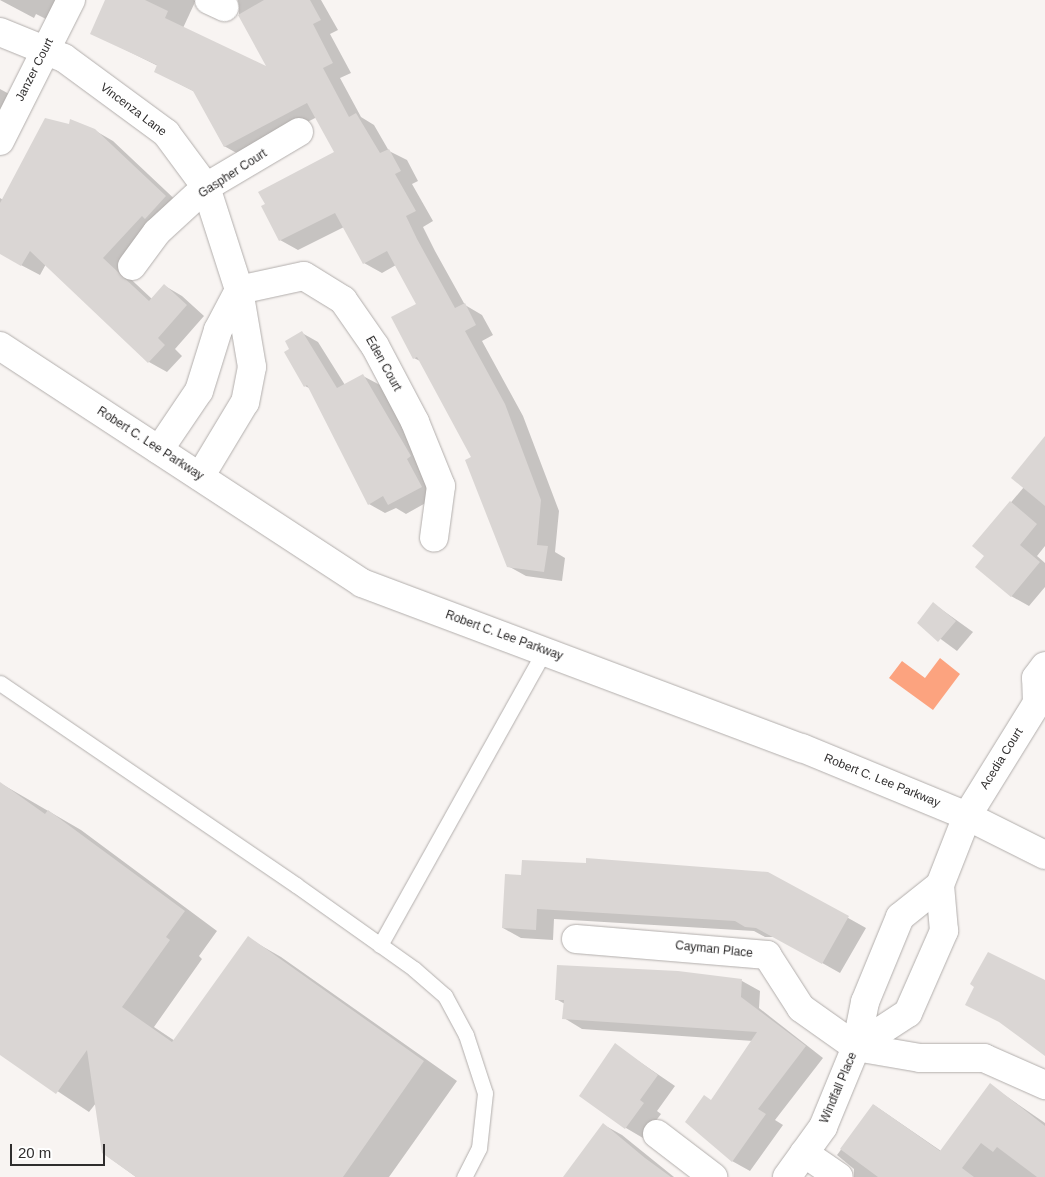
<!DOCTYPE html>
<style>
body{margin:0}
#map{position:relative;width:1045px;height:1177px;overflow:hidden;background:#f8f4f2;font-family:Helvetica,sans-serif}
div>[style]{position:absolute}
.water>*{inset:0;background:#fca37f}
.shadow>*{inset:0;background:#0003}
.building>*{inset:0;background:#dad6d4}
.roads{filter:drop-shadow(0 0 1px #b2aeac) drop-shadow(0 0 1px #b2aeac)}
.lane>*{height:15px;margin:-7.5px;padding:0 7.5px;transform-origin:7.5px;border-radius:7.5px;background:#fff}
.street>*{height:28px;margin:-14px;padding:0 14px;transform-origin:14px;border-radius:14px;background:#fff}
span{translate:-50% -50%;white-space:nowrap;text-align:center;line-height:1.15;-webkit-text-stroke:4.5px #fff;paint-order:stroke}
.street-label{font-size:12px;color:#2f2d2d}
.scale{position:absolute;left:10px;top:1144px;width:95px;height:22px;box-sizing:border-box;border:2px solid #2f2d2d;border-top:0;padding-left:6px;font-size:15px;line-height:18px;white-space:nowrap;color:#2f2d2d;-webkit-text-stroke:4px #fff;paint-order:stroke}
</style>
<div id="map">
<div class="water">
<i style="clip-path:polygon(940px 658px,960px 674px,933px 710px,889px 678px,902px 661px,925px 678px)"></i>
</div>
<div class="shadow">
<i style="clip-path:polygon(0 0,69px 0,46px 19px,36px 14px,34px 18px)"></i>
<i style="clip-path:polygon(107px 0,196px 0,183px 28px,269px 69px,239px 14px,238px 0,321px 0,338px 30px,330px 34px,351px 73px,340px 78px,361px 117px,374px 125px,389px 151px,407px 160px,418px 181px,412px 184px,433px 221px,423px 227px,435px 251px,465px 305px,482px 315px,493px 335px,482px 341px,523px 416px,559px 511px,555px 552px,565px 558px,562px 581px,526px 576px,508px 566px,473px 458px,420px 361px,414px 358px,418px 304px,396px 265px,382px 273px,364px 263px,344px 227px,298px 250px,280px 240px,336px 152px,317px 117px,242px 156px,224px 146px,195px 92px,155px 71px,158px 66px,92px 33px)"></i>
<i style="clip-path:polygon(0 89px,11px 95px,0 118px)"></i>
<i style="clip-path:polygon(94px 130px,113px 141px,183px 207px,120px 269px,152px 299px,165px 286px,182px 296px,204px 316px,175px 349px,182px 356px,167px 372px,149px 362px,46px 264px,40px 275px,19px 264px,0 241px,0 198px,3px 200px)"></i>
<i style="clip-path:polygon(302px 333px,318px 342px,345px 385px,363px 376px,380px 385px,427px 466px,438px 496px,406px 514px,396px 508px,385px 513px,369px 504px,311px 389px,305px 386px,291px 350px)"></i>
<i style="clip-path:polygon(1045px 438px,1045px 546px,1037px 556px,1045px 563px,1045px 587px,1029px 606px,1011px 596px,986px 556px,974px 546px,1024px 487px)"></i>
<i style="clip-path:polygon(934px 604px,973px 632px,957px 651px,919px 623px)"></i>
<i style="clip-path:polygon(0 783px,81px 830px,217px 931px,199px 956px,202px 959px,154px 1027px,175px 1041px,248px 938px,281px 957px,457px 1081px,389px 1177px,136px 1177px,103px 1153px,96px 1103px,89px 1112px,0 1053px)"></i>
<i style="clip-path:polygon(587px 860px,768px 873px,866px 928px,840px 973px,776px 937px,765px 937px,754px 931px,554px 919px,553px 940px,521px 938px,503px 928px,523px 877px,587px 864px)"></i>
<i style="clip-path:polygon(742px 981px,760px 991px,759px 1008px,823px 1058px,775px 1120px,783px 1125px,750px 1171px,732px 1161px,711px 1101px,753px 1041px,582px 1029px,564px 1018px,565px 1004px,556px 999px)"></i>
<i style="clip-path:polygon(615px 1045px,675px 1086px,657px 1111px,661px 1114px,643px 1138px,626px 1128px)"></i>
<i style="clip-path:polygon(990px 1085px,1045px 1123px,1045px 1177px,854px 1177px,854px 1169px,837px 1155px,874px 1105px,941px 1151px)"></i>
<i style="clip-path:polygon(604px 1125px,622px 1135px,674px 1177px,567px 1177px)"></i>
</div>
<div class="building">
<i style="clip-path:polygon(105px 0,145px 0,168px 11px,165px 18px,266px 66px,238px 15px,264px 0,310px 0,321px 20px,313px 24px,333px 63px,323px 68px,349px 117px,356px 113px,380px 153px,389px 149px,401px 171px,395px 174px,416px 211px,406px 216px,417px 239px,455px 308px,465px 303px,476px 325px,465px 331px,505px 404px,541px 500px,537px 545px,548px 546px,544px 572px,507px 567px,465px 460px,471px 457px,417px 357px,413px 359px,391px 317px,416px 304px,387px 251px,363px 264px,335px 213px,279px 241px,261px 206px,265px 204px,258px 192px,334px 152px,307px 103px,224px 147px,193px 91px,154px 72px,157px 65px,90px 34px)"></i>
<i style="clip-path:polygon(45px 118px,69px 124px,70px 119px,95px 129px,166px 196px,145px 219px,142px 216px,103px 258px,149px 301px,164px 284px,187px 305px,158px 338px,165px 345px,148px 363px,30px 251px,21px 266px,0 254px,0 203px)"></i>
<i style="clip-path:polygon(302px 331px,337px 388px,363px 374px,411px 456px,407px 459px,422px 487px,388px 505px,383px 496px,368px 505px,307px 385px,304px 387px,284px 352px,289px 349px,285px 341px)"></i>
<i style="clip-path:polygon(1045px 436px,1045px 506px,1011px 478px)"></i>
<i style="clip-path:polygon(1010px 501px,1037px 524px,1020px 545px,1040px 562px,1011px 597px,975px 567px,984px 556px,972px 546px)"></i>
<i style="clip-path:polygon(933px 602px,956px 621px,938px 642px,917px 623px)"></i>
<i style="clip-path:polygon(0 782px,45px 814px,48px 810px,185px 911px,166px 937px,170px 940px,122px 1007px,172px 1042px,248px 936px,424px 1061px,343px 1177px,136px 1177px,102px 1153px,87px 1050px,56px 1094px,0 1055px)"></i>
<i style="clip-path:polygon(586px 858px,768px 872px,849px 916px,822px 964px,756px 928px,745px 927px,735px 921px,537px 909px,536px 930px,502px 928px,505px 874px,521px 875px,522px 860px,586px 863px)"></i>
<i style="clip-path:polygon(988px 952px,1045px 980px,1045px 1056px,999px 1022px,965px 1005px,974px 987px,970px 984px)"></i>
<i style="clip-path:polygon(557px 965px,678px 971px,742px 979px,741px 997px,806px 1046px,758px 1109px,766px 1114px,732px 1162px,685px 1122px,704px 1095px,711px 1100px,757px 1032px,562px 1019px,564px 1000px,555px 1000px)"></i>
<i style="clip-path:polygon(615px 1043px,658px 1075px,640px 1100px,644px 1103px,625px 1129px,579px 1096px)"></i>
<i style="clip-path:polygon(990px 1083px,1045px 1126px,1045px 1177px,1037px 1177px,997px 1147px,993px 1152px,981px 1143px,962px 1168px,974px 1177px,878px 1177px,840px 1149px,873px 1104px,940px 1151px)"></i>
<i style="clip-path:polygon(603px 1123px,645px 1158px,671px 1177px,563px 1177px)"></i>
</div>
<div class="roads">
<div class="lane">
<i style="left:0;top:683px;width:358px;rotate:34.3deg"></i>
<i style="left:296px;top:885px;width:145px;rotate:35.4deg"></i>
<i style="left:414px;top:969px;width:41px;rotate:41.1deg"></i>
<i style="left:445px;top:996px;width:44px;rotate:61.7deg"></i>
<i style="left:466px;top:1035px;width:61px;rotate:71.9deg"></i>
<i style="left:485px;top:1093px;width:55px;rotate:96.2deg"></i>
<i style="left:479px;top:1148px;width:33px;rotate:117deg"></i>
<i style="left:380px;top:945px;width:337px;rotate:-60.8deg"></i>
</div>
<div class="street">
<i style="left:209px;top:0;width:17px;rotate:25deg"></i>
<i style="left:0;top:32px;width:69px;rotate:22.1deg"></i>
<i style="left:64px;top:58px;width:127px;rotate:36.3deg"></i>
<i style="left:166px;top:133px;width:67px;rotate:53.5deg"></i>
<i style="left:206px;top:187px;width:108px;rotate:72.2deg"></i>
<i style="left:239px;top:290px;width:78px;rotate:80.4deg"></i>
<i style="left:252px;top:367px;width:36px;rotate:101deg"></i>
<i style="left:245px;top:402px;width:87px;rotate:121deg"></i>
<i style="left:0;top:141px;width:158px;rotate:-63.3deg"></i>
<i style="left:132px;top:266px;width:42px;rotate:-53.7deg"></i>
<i style="left:157px;top:232px;width:67px;rotate:-42.6deg"></i>
<i style="left:206px;top:187px;width:108px;rotate:-30.6deg"></i>
<i style="left:239px;top:290px;width:66px;rotate:-12.2deg"></i>
<i style="left:304px;top:276px;width:46px;rotate:31.6deg"></i>
<i style="left:343px;top:300px;width:56px;rotate:55.2deg"></i>
<i style="left:375px;top:346px;width:86px;rotate:62.2deg"></i>
<i style="left:415px;top:422px;width:69px;rotate:67.9deg"></i>
<i style="left:441px;top:486px;width:52px;rotate:97.7deg"></i>
<i style="left:0;top:346px;width:433px;rotate:33.2deg"></i>
<i style="left:362px;top:583px;width:470px;rotate:20.6deg"></i>
<i style="left:802px;top:748px;width:178px;rotate:22.4deg"></i>
<i style="left:967px;top:816px;width:87px;rotate:26.6deg"></i>
<i style="left:159px;top:450px;width:71px;rotate:-55.9deg"></i>
<i style="left:199px;top:391px;width:64px;rotate:-72.7deg"></i>
<i style="left:218px;top:330px;width:45px;rotate:-62.3deg"></i>
<i style="left:576px;top:939px;width:192px;rotate:4.8deg"></i>
<i style="left:767px;top:955px;width:63px;rotate:57.3deg"></i>
<i style="left:801px;top:1008px;width:67px;rotate:35.3deg"></i>
<i style="left:856px;top:1047px;width:65px;rotate:9.8deg"></i>
<i style="left:920px;top:1058px;width:64px"></i>
<i style="left:984px;top:1058px;width:67px;rotate:23.9deg"></i>
<i style="left:856px;top:1047px;width:62px;rotate:-33.2deg"></i>
<i style="left:908px;top:1013px;width:90px;rotate:-66.3deg"></i>
<i style="left:944px;top:931px;width:46px;rotate:-95deg"></i>
<i style="left:940px;top:885px;width:74px;rotate:-68.6deg"></i>
<i style="left:967px;top:816px;width:133px;rotate:-58.2deg"></i>
<i style="left:1037px;top:703px;width:25px;rotate:-92deg"></i>
<i style="left:1036px;top:678px;width:15px;rotate:-53deg"></i>
<i style="left:657px;top:1134px;width:71px;rotate:37.5deg"></i>
<i style="left:804px;top:1153px;width:42px;rotate:34.4deg"></i>
<i style="left:787px;top:1177px;width:62px;rotate:-54.2deg"></i>
<i style="left:823px;top:1127px;width:87px;rotate:-67.6deg"></i>
<i style="left:856px;top:1047px;width:46px;rotate:-78.7deg"></i>
<i style="left:865px;top:1002px;width:92px;rotate:-67.6deg"></i>
<i style="left:900px;top:917px;width:51px;rotate:-38.7deg"></i>
</div>
</div>
<div class="street-label">
<span style="left:35px;top:70px;rotate:-63deg">Janzer Court</span>
<span style="left:133px;top:110px;rotate:37deg">Vincenza Lane</span>
<span style="left:233px;top:174px;rotate:-33deg">Gaspher Court</span>
<span style="left:383px;top:364px;rotate:61deg">Eden Court</span>
<span style="left:150px;top:444px;rotate:33deg">Robert C. Lee Parkway</span>
<span style="left:504px;top:636px;rotate:20deg">Robert C. Lee Parkway</span>
<span style="left:1002px;top:759px;rotate:-58deg">Acedia Court</span>
<span style="left:882px;top:781px;rotate:22deg">Robert C. Lee Parkway</span>
<span style="left:714px;top:950px;rotate:6deg">Cayman Place</span>
<span style="left:839px;top:1088px;rotate:-67deg">Windfall Place</span>
</div>
<div class="scale">20 m</div>
</div>
